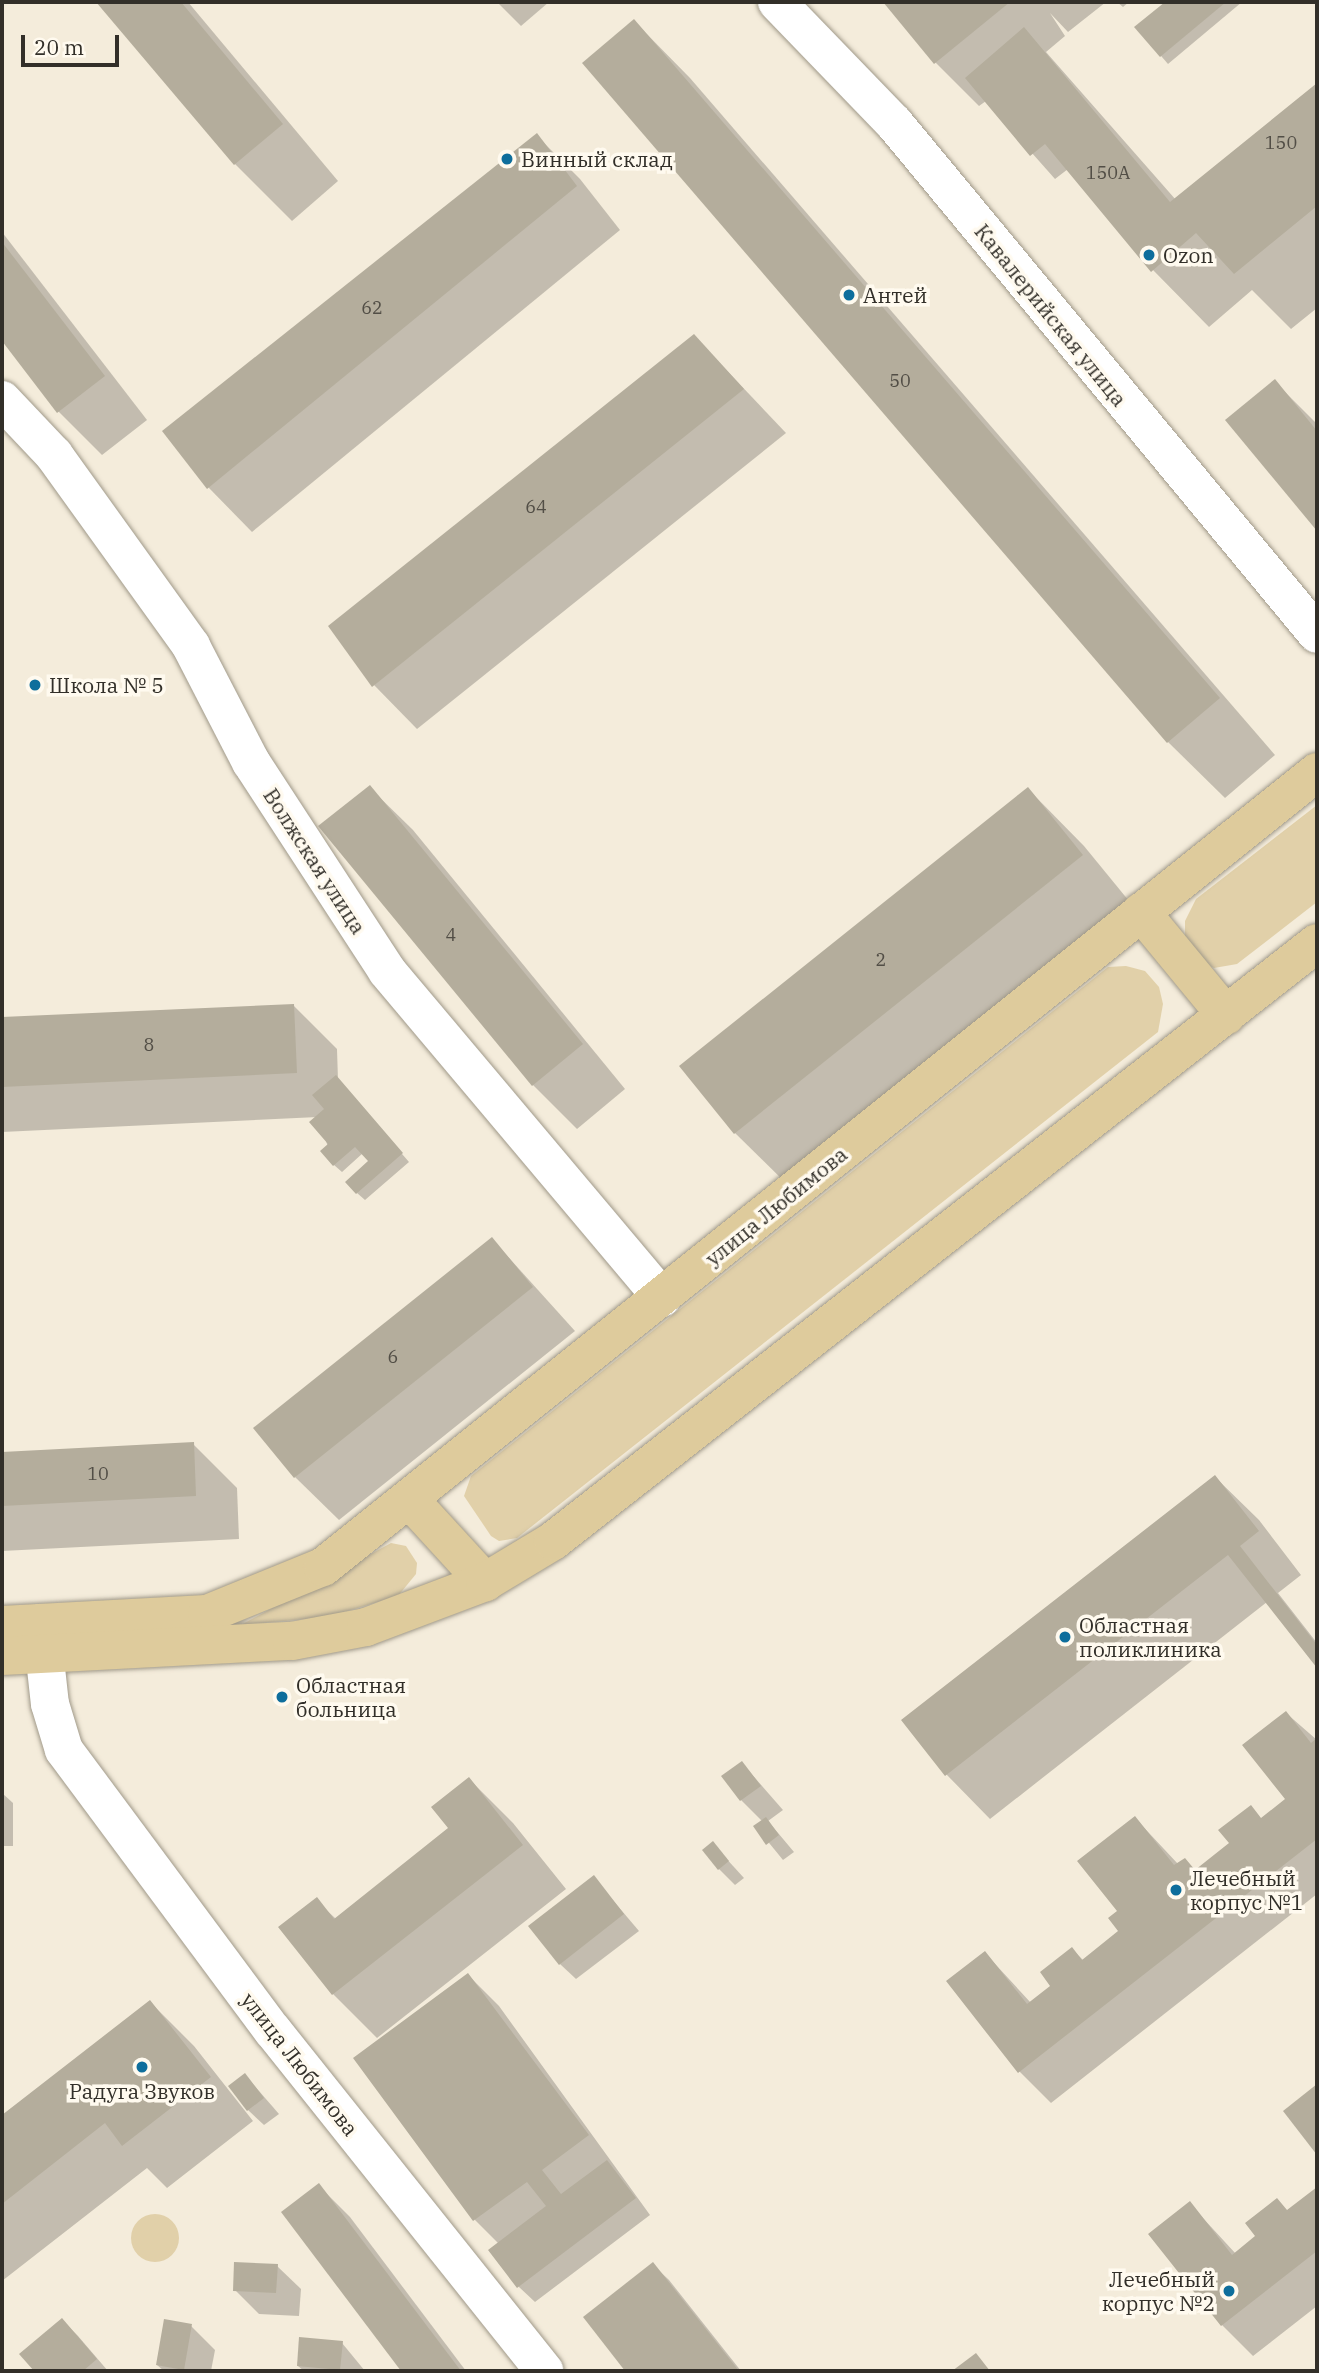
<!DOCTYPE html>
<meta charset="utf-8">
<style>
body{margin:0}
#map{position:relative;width:1319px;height:2373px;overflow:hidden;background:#f4ecdb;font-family:"IBM Plex Serif",serif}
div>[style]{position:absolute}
.green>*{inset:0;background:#e1d0a9}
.round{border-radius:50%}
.shadow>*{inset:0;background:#0003}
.building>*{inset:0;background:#b4ad9c}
.roads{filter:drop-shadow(0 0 2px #a09989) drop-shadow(0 0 2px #a09989)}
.minor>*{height:38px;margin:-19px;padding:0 19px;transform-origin:19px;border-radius:19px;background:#fff}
.major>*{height:38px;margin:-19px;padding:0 19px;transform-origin:19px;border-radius:19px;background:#decb9c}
.dots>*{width:19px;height:19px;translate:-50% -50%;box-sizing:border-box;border:4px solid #fffaef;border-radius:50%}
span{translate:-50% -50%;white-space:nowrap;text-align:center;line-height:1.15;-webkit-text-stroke:7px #fffaef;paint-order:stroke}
.number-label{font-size:18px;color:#524e46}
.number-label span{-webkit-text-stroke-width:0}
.poi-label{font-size:21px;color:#322f29}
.left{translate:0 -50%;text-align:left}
.right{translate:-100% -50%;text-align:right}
.street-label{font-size:21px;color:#322f29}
.frame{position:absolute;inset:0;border:4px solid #322f29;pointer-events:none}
.scale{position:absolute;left:21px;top:35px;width:98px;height:32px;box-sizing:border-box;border:4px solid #322f29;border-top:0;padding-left:9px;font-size:21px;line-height:24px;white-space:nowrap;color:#322f29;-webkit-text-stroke:5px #fffaef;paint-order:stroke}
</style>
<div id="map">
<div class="green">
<i style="clip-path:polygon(1317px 805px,1317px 902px,1237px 964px,1214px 968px,1196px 959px,1185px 945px,1185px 921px,1196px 899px)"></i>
<i style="clip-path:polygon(1126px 966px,1145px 971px,1159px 987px,1163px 1004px,1158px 1032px,517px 1538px,499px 1541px,491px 1536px,464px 1496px,471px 1476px,1108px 967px)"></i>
<i style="clip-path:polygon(391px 1543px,406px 1546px,417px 1563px,416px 1574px,398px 1596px,327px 1617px,241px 1625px)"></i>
<i class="round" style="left:131px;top:2214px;width:48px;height:48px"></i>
</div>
<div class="shadow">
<i style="clip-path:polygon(99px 2px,188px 2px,338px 181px,292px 221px,235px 164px)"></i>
<i style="clip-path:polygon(497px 2px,549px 2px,521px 26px)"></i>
<i style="clip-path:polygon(885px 2px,1106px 2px,1068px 32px,1050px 13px,1065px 36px,1046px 52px,1176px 200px,1317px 86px,1317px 308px,1291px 329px,1252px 290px,1209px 327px,1153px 270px,1068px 169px,1055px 179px,986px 101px,979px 106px,936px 63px)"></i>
<i style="clip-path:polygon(1117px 2px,1129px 2px,1123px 7px)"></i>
<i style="clip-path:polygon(1168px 2px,1242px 2px,1168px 64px,1137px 28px)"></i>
<i style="clip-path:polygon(634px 21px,690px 78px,1275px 755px,1225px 798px,1168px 742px,584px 64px)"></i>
<i style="clip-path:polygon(537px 136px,580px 179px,620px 230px,252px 532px,209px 488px,165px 431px)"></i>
<i style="clip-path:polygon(2px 232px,147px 420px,102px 455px,58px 411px,2px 338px)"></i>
<i style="clip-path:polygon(694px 336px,786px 433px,417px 729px,374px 685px)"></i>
<i style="clip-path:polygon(1275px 382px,1317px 424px,1317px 529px,1228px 420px)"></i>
<i style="clip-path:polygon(369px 787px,413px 830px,625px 1089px,577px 1129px,533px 1085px,321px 827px)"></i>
<i style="clip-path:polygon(1028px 789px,1084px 846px,1138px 912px,792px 1189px,735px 1133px,682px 1066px)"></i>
<i style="clip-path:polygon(293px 1005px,337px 1049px,338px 1080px,409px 1162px,365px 1200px,357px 1193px,370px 1162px,363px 1153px,342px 1172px,334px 1165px,318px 1117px,2px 1132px,2px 1019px)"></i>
<i style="clip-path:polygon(492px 1239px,575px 1331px,339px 1520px,295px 1477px)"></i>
<i style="clip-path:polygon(193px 1444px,237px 1488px,239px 1539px,2px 1551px,2px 1454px)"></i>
<i style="clip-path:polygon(1215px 1477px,1259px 1520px,1301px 1575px,1278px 1593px,1317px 1643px,1317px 1666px,1267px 1602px,990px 1819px,947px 1775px,904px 1721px)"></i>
<i style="clip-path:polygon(1286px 1713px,1317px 1740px,1317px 1894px,1051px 2103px,1020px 2072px,948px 1981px,985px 1953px,1031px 2003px,1053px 1986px,1072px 1949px,1084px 1961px,1121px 1931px,1119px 1911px,1135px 1818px,1178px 1864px,1196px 1871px,1287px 1799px)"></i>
<i style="clip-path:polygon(742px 1763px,783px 1810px,768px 1821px,794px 1852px,783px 1860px,756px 1827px,763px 1822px,741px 1800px)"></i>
<i style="clip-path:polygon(469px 1779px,513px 1823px,566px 1889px,377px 2038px,333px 1994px,281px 1928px,316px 1900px,336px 1919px,451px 1828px)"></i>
<i style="clip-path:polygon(2px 1793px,13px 1803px,13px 1846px,2px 1846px)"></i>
<i style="clip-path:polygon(713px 1844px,744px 1878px,735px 1885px,719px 1869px)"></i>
<i style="clip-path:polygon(594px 1878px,639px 1931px,576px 1979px,560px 1964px)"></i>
<i style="clip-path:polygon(468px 1975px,499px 2006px,650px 2215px,535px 2302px,519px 2287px,499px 2244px,475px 2220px)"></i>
<i style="clip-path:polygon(150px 2002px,194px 2046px,253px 2121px,167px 2188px,147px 2168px,2px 2281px,2px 2117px)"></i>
<i style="clip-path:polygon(245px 2075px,279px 2114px,264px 2125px,248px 2110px)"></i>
<i style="clip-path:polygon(319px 2186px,350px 2217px,466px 2371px,404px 2371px,284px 2212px)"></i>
<i style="clip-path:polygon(1317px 2189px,1317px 2306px,1253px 2356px,1222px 2325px,1190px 2204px,1236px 2254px)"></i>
<i style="clip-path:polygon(653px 2265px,669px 2280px,741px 2371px,627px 2371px,585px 2318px)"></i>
<i style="clip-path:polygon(277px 2266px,301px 2289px,299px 2316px,259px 2314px,235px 2290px)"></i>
<i style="clip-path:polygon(62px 2320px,78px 2336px,108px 2371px,36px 2371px,22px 2354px)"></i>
<i style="clip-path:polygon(191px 2326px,215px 2350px,211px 2371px,164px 2371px,157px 2365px)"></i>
<i style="clip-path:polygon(342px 2343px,365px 2371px,304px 2371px,298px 2366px)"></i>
</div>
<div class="building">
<i style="clip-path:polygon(96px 2px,181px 2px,283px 124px,234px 165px)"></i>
<i style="clip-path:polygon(883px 2px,1010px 2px,934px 64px)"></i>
<i style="clip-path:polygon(1165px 2px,1226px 2px,1160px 57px,1134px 27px)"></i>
<i style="clip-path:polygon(634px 19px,1220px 698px,1167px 743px,582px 63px)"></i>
<i style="clip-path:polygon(1024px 27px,1170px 202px,1317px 83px,1317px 206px,1234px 274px,1196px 233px,1151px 272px,1045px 144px,1030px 156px,965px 78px)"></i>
<i style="clip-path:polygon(537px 133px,577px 186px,207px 489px,162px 431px)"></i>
<i style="clip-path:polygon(2px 242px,105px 376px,57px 413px,2px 341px)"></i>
<i style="clip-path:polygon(694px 334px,744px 389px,372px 687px,328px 626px)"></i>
<i style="clip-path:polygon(1275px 379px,1317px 431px,1317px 531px,1225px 420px)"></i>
<i style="clip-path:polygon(370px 785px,583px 1044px,532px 1086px,318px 826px)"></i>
<i style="clip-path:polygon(1028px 787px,1083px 855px,734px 1134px,679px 1066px)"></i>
<i style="clip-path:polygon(294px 1004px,297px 1073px,2px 1087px,2px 1017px)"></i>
<i style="clip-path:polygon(336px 1075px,403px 1153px,356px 1194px,345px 1182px,368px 1161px,355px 1147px,333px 1166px,320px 1151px,328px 1144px,309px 1122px,324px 1109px,312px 1095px)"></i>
<i style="clip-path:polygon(492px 1237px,533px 1287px,294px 1478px,253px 1428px)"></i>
<i style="clip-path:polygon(194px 1442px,196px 1496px,2px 1506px,2px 1452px)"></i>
<i style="clip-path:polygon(1215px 1475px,1259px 1531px,1240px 1546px,1317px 1645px,1317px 1668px,1228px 1555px,945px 1776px,901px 1720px)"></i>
<i style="clip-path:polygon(1286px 1711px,1311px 1743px,1317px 1738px,1317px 1839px,1018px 2073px,946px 1981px,985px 1951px,1027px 2004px,1050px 1986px,1040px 1972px,1072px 1947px,1082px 1960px,1118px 1931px,1108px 1918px,1117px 1911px,1077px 1861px,1135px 1816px,1174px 1865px,1185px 1858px,1195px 1870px,1229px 1843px,1218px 1830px,1251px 1805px,1261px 1818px,1285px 1799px,1242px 1745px)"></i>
<i style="clip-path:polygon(742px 1761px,761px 1786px,740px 1801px,721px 1776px)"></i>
<i style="clip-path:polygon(469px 1777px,523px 1845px,332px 1995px,278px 1927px,317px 1897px,334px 1919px,448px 1828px,431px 1807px)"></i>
<i style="clip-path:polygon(766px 1817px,779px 1835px,766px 1845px,753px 1826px)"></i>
<i style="clip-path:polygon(713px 1841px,729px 1861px,718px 1870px,702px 1850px)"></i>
<i style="clip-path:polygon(594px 1875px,624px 1914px,559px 1965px,528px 1926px)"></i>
<i style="clip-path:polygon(468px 1973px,589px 2135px,542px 2170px,561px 2194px,607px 2160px,636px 2198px,517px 2288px,488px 2250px,546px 2206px,527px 2182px,473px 2221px,353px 2058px)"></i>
<i style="clip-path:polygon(150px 2000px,211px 2077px,122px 2146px,105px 2123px,2px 2204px,2px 2115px)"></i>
<i style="clip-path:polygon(245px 2073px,264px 2098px,247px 2111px,228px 2086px)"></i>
<i style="clip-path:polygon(1317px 2084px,1317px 2155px,1283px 2111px)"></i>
<i style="clip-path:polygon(319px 2183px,461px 2371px,401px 2371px,281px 2212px)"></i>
<i style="clip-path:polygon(1317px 2187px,1317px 2251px,1221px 2326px,1148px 2234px,1190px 2201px,1232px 2255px,1255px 2236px,1245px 2223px,1277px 2198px,1287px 2210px)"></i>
<i style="clip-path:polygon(234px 2262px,278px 2264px,276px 2293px,233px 2291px)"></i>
<i style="clip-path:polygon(653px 2262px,739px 2371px,625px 2371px,583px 2317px)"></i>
<i style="clip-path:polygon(62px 2318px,97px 2359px,83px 2371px,34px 2371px,19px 2354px)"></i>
<i style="clip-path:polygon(164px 2319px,192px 2324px,184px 2370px,156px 2365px)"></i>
<i style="clip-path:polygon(299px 2337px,343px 2341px,340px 2370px,297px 2366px)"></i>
<i style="clip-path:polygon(976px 2353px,990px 2371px,952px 2371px)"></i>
</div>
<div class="roads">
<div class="minor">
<i style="left:777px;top:2px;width:168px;rotate:46deg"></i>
<i style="left:894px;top:123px;width:663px;rotate:50.38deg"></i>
<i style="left:2px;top:400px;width:76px;rotate:46.6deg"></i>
<i style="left:54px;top:455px;width:235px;rotate:54.3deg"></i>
<i style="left:191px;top:646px;width:131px;rotate:62.7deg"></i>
<i style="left:251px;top:762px;width:249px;rotate:56.9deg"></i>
<i style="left:387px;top:971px;width:427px;rotate:49.9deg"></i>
<i style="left:41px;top:1623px;width:81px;rotate:83.7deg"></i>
<i style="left:50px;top:1704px;width:48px;rotate:73.1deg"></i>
<i style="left:64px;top:1750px;width:350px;rotate:53.4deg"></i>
<i style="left:273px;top:2031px;width:435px;rotate:51.4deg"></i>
</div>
<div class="major">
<i style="left:1141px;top:912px;width:134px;rotate:50.5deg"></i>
<i style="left:409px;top:1499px;width:113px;rotate:47.5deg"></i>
<i style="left:2px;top:1625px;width:205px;rotate:-3.1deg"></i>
<i style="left:207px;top:1614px;width:125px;rotate:-22.1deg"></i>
<i style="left:323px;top:1567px;width:1273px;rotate:-38.65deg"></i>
<i style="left:2px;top:1656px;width:290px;rotate:-3deg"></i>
<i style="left:292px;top:1641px;width:75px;rotate:-10.7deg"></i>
<i style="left:366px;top:1627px;width:127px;rotate:-20.7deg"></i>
<i style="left:485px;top:1582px;width:79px;rotate:-31.1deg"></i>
<i style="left:553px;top:1541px;width:970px;rotate:-38.05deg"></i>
</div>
</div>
<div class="dots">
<i style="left:507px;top:159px;background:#0e6e9c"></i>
<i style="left:1149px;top:255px;background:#0e6e9c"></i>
<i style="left:849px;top:295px;background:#0e6e9c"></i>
<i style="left:35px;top:685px;background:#0e6e9c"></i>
<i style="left:1065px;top:1637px;background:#0e6e9c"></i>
<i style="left:282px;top:1697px;background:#0e6e9c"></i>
<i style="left:1176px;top:1890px;background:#0e6e9c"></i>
<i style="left:142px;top:2067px;background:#0e6e9c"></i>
<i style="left:1229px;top:2291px;background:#0e6e9c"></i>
</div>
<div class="number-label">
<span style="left:1281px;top:143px">150</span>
<span style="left:1108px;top:173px">150А</span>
<span style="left:372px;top:308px">62</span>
<span style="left:900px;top:381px">50</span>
<span style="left:536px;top:507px">64</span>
<span style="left:451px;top:935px">4</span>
<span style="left:881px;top:960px">2</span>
<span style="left:149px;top:1045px">8</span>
<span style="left:393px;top:1357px">6</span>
<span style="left:98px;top:1474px">10</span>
</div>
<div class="poi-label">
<span class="left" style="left:521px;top:159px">Винный склад</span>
<span class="left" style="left:1163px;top:255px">Ozon</span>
<span class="left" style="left:863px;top:295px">Антей</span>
<span class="left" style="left:49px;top:685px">Школа № 5</span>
<span class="left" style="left:1079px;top:1637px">Областная<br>поликлиника</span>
<span class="left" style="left:296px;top:1697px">Областная<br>больница</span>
<span class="left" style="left:1190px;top:1890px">Лечебный<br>корпус №1</span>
<span style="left:142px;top:2091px">Радуга Звуков</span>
<span class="right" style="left:1215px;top:2291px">Лечебный<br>корпус №2</span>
</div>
<div class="street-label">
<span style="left:1051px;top:315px;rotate:51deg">Кавалерийская улица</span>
<span style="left:315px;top:861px;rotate:57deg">Волжская улица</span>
<span style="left:776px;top:1206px;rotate:-39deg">улица Любимова</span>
<span style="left:300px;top:2064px;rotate:52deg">улица Любимова</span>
</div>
<div class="frame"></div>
<div class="scale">20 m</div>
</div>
